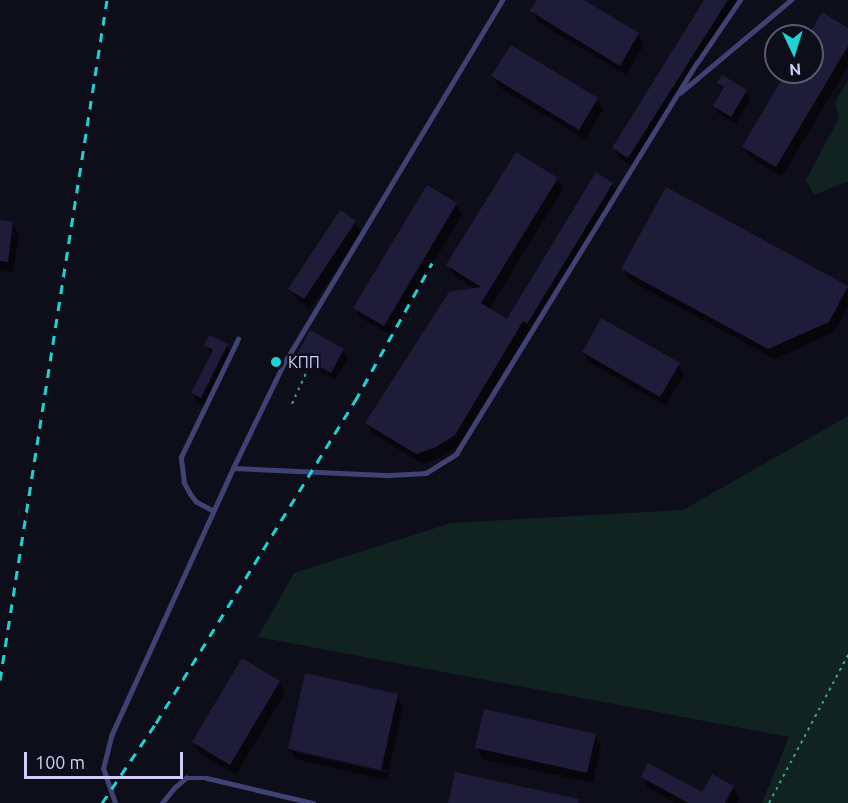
<!DOCTYPE html>
<meta charset="utf-8">
<style>
body{margin:0}
#map{position:relative;width:848px;height:803px;overflow:hidden;background:#0e0d1a;font-family:Ubuntu,sans-serif}
div>[style]{position:absolute}
.green>*{inset:0;background:#112321}
.shadow>*{inset:0;background:#0007}
.building>*{inset:0;background:#1f1c39}
.path>*{height:2px;margin-top:-1px;transform-origin:0;background:repeating-linear-gradient(90deg,#3c9d8e 0 3px,transparent 0 7.5px)}
.service>*{height:4.5px;margin:-2.25px;padding:0 2.25px;transform-origin:2.25px;border-radius:2.25px;background:#3f4273}
.rail>*{height:3px;margin-top:-1.5px;transform-origin:0;background:repeating-linear-gradient(90deg,#1ed3d4 0 9px,transparent 0 17px)}
.dots>*{width:16px;height:16px;translate:-50% -50%;box-sizing:border-box;border:3px solid #0e0d1a;border-radius:50%}
span{translate:-50% -50%;white-space:nowrap;text-align:center;line-height:1.15;-webkit-text-stroke:4.5px #0e0d1a;paint-order:stroke}
.poi-label{font-size:16px;color:#cecef8}
.left{translate:0 -50%;text-align:left}
.north{position:absolute;left:764px;top:24px;width:60px;height:60px;box-sizing:border-box;background:#0e0d1a;border:2px solid #5b5a73;border-radius:50%;rotate:176deg;font-size:16px;font-weight:700;line-height:24px;text-align:center;color:#cecef8}
.north::after{content:'';display:block;margin:auto;width:21px;height:27px;background:#1ed3d4;clip-path:polygon(50% 0,100% 100%,50% 72%,0 100%)}
.scale{position:absolute;left:24px;top:752px;width:159px;height:27px;box-sizing:border-box;border:3px solid #cecef8;border-top:0;padding-left:8px;font-size:18px;line-height:21px;white-space:nowrap;color:#cecef8;-webkit-text-stroke:4px #0e0d1a;paint-order:stroke}
</style>
<div id="map">
<div class="green">
<i style="clip-path:polygon(848px 80px,848px 181px,814px 195px,806px 180px,839px 118px,835px 102px)"></i>
<i style="clip-path:polygon(848px 416px,848px 803px,762px 803px,789px 737px,258px 637px,294px 573px,451px 523px,683px 510px)"></i>
</div>
<div class="shadow">
<i style="clip-path:polygon(538px 0,581px 0,638px 35px,644px 45px,626px 75px,538px 22px,531px 11px)"></i>
<i style="clip-path:polygon(705px 0,741px 0,634px 167px,620px 159px,614px 148px)"></i>
<i style="clip-path:polygon(848px 29px,848px 66px,782px 177px,750px 157px,743px 147px,788px 72px,812px 72px,812px 36px,810px 36px)"></i>
<i style="clip-path:polygon(493px 76px,597px 99px,603px 110px,585px 139px,499px 87px)"></i>
<i style="clip-path:polygon(719px 83px,746px 91px,750px 99px,736px 124px,719px 114px,714px 106px,723px 91px)"></i>
<i style="clip-path:polygon(557px 179px,563px 189px,489px 309px,507px 321px,612px 184px,618px 194px,533px 334px,529px 331px,460px 445px,442px 457px,423px 464px,373px 434px,367px 423px,476px 289px,454px 276px,448px 265px)"></i>
<i style="clip-path:polygon(456px 204px,462px 215px,390px 335px,361px 318px,355px 308px)"></i>
<i style="clip-path:polygon(0 221px,13px 223px,19px 234px,13px 272px,0 271px)"></i>
<i style="clip-path:polygon(355px 222px,361px 232px,310px 309px,296px 299px,290px 289px)"></i>
<i style="clip-path:polygon(623px 269px,847px 287px,848px 307px,834px 332px,775px 359px,629px 280px)"></i>
<i style="clip-path:polygon(205px 345px,227px 346px,231px 353px,205px 405px,197px 401px,192px 393px,212px 354px)"></i>
<i style="clip-path:polygon(343px 350px,348px 358px,335px 380px,303px 362px,298px 354px)"></i>
<i style="clip-path:polygon(583px 352px,678px 364px,684px 374px,666px 406px,589px 362px)"></i>
<i style="clip-path:polygon(274px 357px,281px 362px,277px 371px,270px 366px)"></i>
<i style="clip-path:polygon(279px 682px,285px 693px,236px 775px,200px 753px,193px 742px)"></i>
<i style="clip-path:polygon(evenodd,397px 696px,403px 706px,387px 780px,295px 759px,289px 749px,397px 696px,295px 749px,389px 770px,388px 773px,295px 752px,295px 749px)"></i>
<i style="clip-path:polygon(595px 735px,601px 746px,593px 783px,483px 759px,477px 748px)"></i>
<i style="clip-path:polygon(642px 777px,703px 794px,733px 787px,739px 798px,737px 803px,676px 803px,648px 788px)"></i>
</div>
<div class="building">
<i style="clip-path:polygon(537px 0,584px 0,639px 33px,620px 66px,530px 11px)"></i>
<i style="clip-path:polygon(704px 0,728px 0,628px 158px,612px 148px)"></i>
<i style="clip-path:polygon(822px 12px,848px 28px,848px 46px,776px 167px,742px 147px,786px 72px,812px 72px,812px 36px,808px 36px)"></i>
<i style="clip-path:polygon(511px 45px,598px 98px,579px 130px,491px 76px)"></i>
<i style="clip-path:polygon(722px 75px,747px 90px,731px 117px,713px 106px,724px 87px,717px 83px)"></i>
<i style="clip-path:polygon(516px 152px,558px 178px,481px 303px,507px 319px,596px 172px,613px 183px,527px 324px,523px 321px,455px 435px,436px 447px,416px 454px,365px 423px,449px 292px,481px 287px,446px 265px)"></i>
<i style="clip-path:polygon(427px 185px,457px 203px,384px 326px,353px 308px)"></i>
<i style="clip-path:polygon(666px 187px,848px 286px,829px 322px,768px 349px,621px 269px)"></i>
<i style="clip-path:polygon(340px 210px,356px 221px,304px 299px,288px 289px)"></i>
<i style="clip-path:polygon(0 220px,13px 222px,8px 262px,0 261px)"></i>
<i style="clip-path:polygon(601px 318px,680px 363px,660px 397px,582px 352px)"></i>
<i style="clip-path:polygon(310px 330px,344px 349px,331px 373px,297px 354px)"></i>
<i style="clip-path:polygon(209px 335px,228px 344px,201px 398px,191px 393px,213px 350px,204px 345px)"></i>
<i style="clip-path:polygon(242px 658px,280px 681px,230px 765px,192px 742px)"></i>
<i style="clip-path:polygon(305px 673px,398px 694px,381px 770px,288px 749px)"></i>
<i style="clip-path:polygon(484px 709px,596px 734px,587px 773px,475px 748px)"></i>
<i style="clip-path:polygon(648px 763px,702px 792px,712px 774px,734px 786px,725px 803px,688px 803px,641px 777px)"></i>
<i style="clip-path:polygon(455px 772px,579px 799px,578px 803px,448px 803px)"></i>
</div>
<div class="path">
<i style="left:292px;top:404px;width:46px;rotate:-65.7deg"></i>
<i style="left:769px;top:803px;width:168px;rotate:-61.9deg"></i>
</div>
<div class="service">
<i style="left:680px;top:93px;width:145px;rotate:-40deg"></i>
<i style="left:233px;top:468px;width:114px;rotate:-64.1deg"></i>
<i style="left:283px;top:365px;width:426px;rotate:-59deg"></i>
<i style="left:213px;top:511px;width:19px;rotate:-152deg"></i>
<i style="left:196px;top:502px;width:10px;rotate:-127deg"></i>
<i style="left:190px;top:494px;width:13px;rotate:-119deg"></i>
<i style="left:184px;top:483px;width:26px;rotate:-97deg"></i>
<i style="left:181px;top:457px;width:131px;rotate:-64.2deg"></i>
<i style="left:115px;top:803px;width:36px;rotate:-109deg"></i>
<i style="left:103px;top:769px;width:34px;rotate:-76deg"></i>
<i style="left:111px;top:736px;width:294px;rotate:-65.5deg"></i>
<i style="left:233px;top:468px;width:157px;rotate:2.6deg"></i>
<i style="left:390px;top:475px;width:36px;rotate:-3deg"></i>
<i style="left:426px;top:473px;width:36px;rotate:-32deg"></i>
<i style="left:456px;top:454px;width:459px;rotate:-58.4deg"></i>
<i style="left:697px;top:63px;width:76px;rotate:-55.7deg"></i>
<i style="left:162px;top:803px;width:19px;rotate:-51deg"></i>
<i style="left:174px;top:788px;width:16px;rotate:-40deg"></i>
<i style="left:186px;top:778px;width:21px"></i>
<i style="left:207px;top:778px;width:109px;rotate:13.3deg"></i>
</div>
<div class="rail">
<i style="left:0;top:680px;width:688px;rotate:-81.06deg"></i>
<i style="left:102px;top:803px;width:97px;rotate:-56deg"></i>
<i style="left:156px;top:723px;width:379px;rotate:-58.3deg"></i>
<i style="left:355px;top:401px;width:158px;rotate:-60.8deg"></i>
</div>
<div class="dots">
<i style="left:276px;top:362px;background:#1ed3d4"></i>
</div>
<div class="poi-label">
<span class="left" style="left:288px;top:362px">КПП</span>
</div>
<div class="north">N</div>
<div class="scale">100 m</div>
</div>
